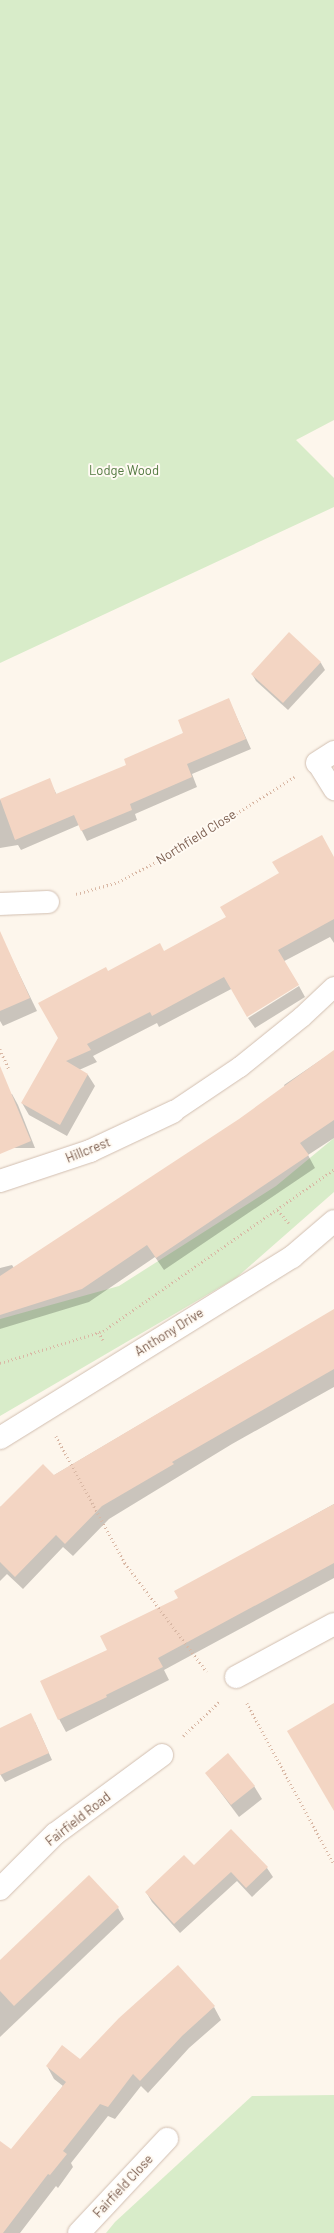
<!DOCTYPE html>
<style>
body{margin:0}
#map{position:relative;width:334px;height:2233px;overflow:hidden;background:#fdf6ec;font-family:Barlow,sans-serif}
div>[style]{position:absolute}
.green>*{inset:0;background:#d8ecc9}
.shadow>*{inset:0;background:#0003}
.building>*{inset:0;background:#f3d5c3}
.path>*{height:2.5px;margin-top:-1.25px;transform-origin:0;background:repeating-linear-gradient(90deg,#d9b8a5 0 1px,transparent 0 4px)}
.roads{filter:drop-shadow(0 0 1px #d1beb0) drop-shadow(0 0 1px #d1beb0)}
.service>*{height:20px;margin:-10px;padding:0 10px;transform-origin:10px;border-radius:10px;background:#fff}
.minor>*{height:22px;margin:-11px;padding:0 11px;transform-origin:11px;border-radius:11px;background:#fff}
span{translate:-50% -50%;white-space:nowrap;text-align:center;line-height:1.15;-webkit-text-stroke:4px #fffaf3;paint-order:stroke}
.park-label{font-size:13px;color:#537a41}
.street-label{font-size:13px;color:#7a5c4d}
</style>
<div id="map">
<div class="green">
<i style="clip-path:polygon(0 0,334px 0,334px 420px,296px 440px,334px 478px,334px 507px,0 663px)"></i>
<i style="clip-path:polygon(334px 1138px,334px 1192px,236px 1278px,0 1416px,0 1319px,119px 1286px,276px 1186px)"></i>
<i style="clip-path:polygon(334px 2095px,334px 2233px,106px 2233px,115px 2222px,252px 2096px)"></i>
</div>
<div class="shadow">
<i style="clip-path:polygon(289px 634px,321px 663px,325px 670px,288px 710px,256px 681px,252px 674px)"></i>
<i style="clip-path:polygon(229px 700px,251px 749px,192px 774px,197px 787px,135px 814px,137px 820px,87px 841px,79px 825px,21px 850px,18px 845px,0 848px,0 800px,49px 780px,57px 795px,128px 765px,184px 733px)"></i>
<i style="clip-path:polygon(334px 858px,334px 943px,330px 937px,159px 1027px,157px 1023px,93px 1056px,97px 1062px,79px 1070px,88px 1075px,95px 1086px,67px 1136px,29px 1115px,22px 1103px,108px 973px,164px 952px)"></i>
<i style="clip-path:polygon(9px 953px,37px 1011px,3px 1026px,0 1021px,0 957px)"></i>
<i style="clip-path:polygon(299px 986px,305px 997px,255px 1028px,248px 1018px)"></i>
<i style="clip-path:polygon(334px 1051px,334px 1138px,308px 1155px,315px 1168px,164px 1270px,155px 1257px,89px 1302px,0 1329px,0 1268px,12px 1265px,14px 1268px,286px 1089px,284px 1085px)"></i>
<i style="clip-path:polygon(12px 1094px,18px 1105px,35px 1148px,0 1148px,0 1095px)"></i>
<i style="clip-path:polygon(334px 1310px,334px 1387px,232px 1444px,109px 1519px,73px 1556px,63px 1547px,23px 1589px,7px 1574px,0 1581px,0 1507px)"></i>
<i style="clip-path:polygon(334px 1504px,334px 1578px,164px 1670px,169px 1680px,66px 1732px,59px 1719px,108px 1650px,180px 1599px,176px 1592px)"></i>
<i style="clip-path:polygon(35px 1722px,52px 1760px,5px 1782px,0 1774px,0 1729px)"></i>
<i style="clip-path:polygon(206px 1773px,254px 1786px,262px 1799px,239px 1817px)"></i>
<i style="clip-path:polygon(194px 1866px,267px 1868px,273px 1877px,252px 1897px,237px 1881px,180px 1933px,152px 1902px,146px 1892px)"></i>
<i style="clip-path:polygon(118px 1908px,124px 1919px,0 2037px,0 1962px)"></i>
<i style="clip-path:polygon(214px 2007px,221px 2020px,189px 2048px,148px 2093px,141px 2086px,115px 2119px,108px 2116px,71px 2163px,73px 2167px,58px 2188px,56px 2186px,20px 2233px,0 2233px,0 2143px,11px 2151px,63px 2086px,54px 2079px,47px 2066px,80px 2061px)"></i>
</div>
<div class="building">
<i style="clip-path:polygon(289px 632px,321px 662px,283px 703px,251px 674px)"></i>
<i style="clip-path:polygon(229px 698px,246px 739px,187px 764px,192px 777px,130px 804px,132px 810px,81px 831px,74px 815px,15px 840px,0 799px,50px 778px,56px 794px,126px 765px,124px 759px,183px 733px,178px 720px)"></i>
<i style="clip-path:polygon(322px 835px,334px 857px,334px 919px,278px 950px,299px 985px,247px 1017px,224px 977px,152px 1016px,150px 1012px,87px 1044px,91px 1050px,66px 1061px,88px 1074px,60px 1125px,21px 1103px,58px 1038px,38px 1003px,106px 967px,108px 971px,160px 943px,164px 951px,226px 917px,220px 907px,279px 873px,272px 862px)"></i>
<i style="clip-path:polygon(0 931px,30px 998px,0 1011px)"></i>
<i style="clip-path:polygon(334px 1050px,334px 1120px,300px 1143px,309px 1155px,156px 1258px,147px 1245px,82px 1289px,0 1315px,0 1276px,239px 1119px)"></i>
<i style="clip-path:polygon(0 1066px,31px 1141px,0 1154px)"></i>
<i style="clip-path:polygon(334px 1309px,334px 1369px,172px 1462px,174px 1464px,102px 1506px,65px 1544px,56px 1535px,15px 1577px,0 1562px,0 1507px,43px 1464px,54px 1475px)"></i>
<i style="clip-path:polygon(334px 1504px,334px 1563px,158px 1658px,163px 1667px,106px 1695px,107px 1697px,58px 1720px,40px 1681px,107px 1650px,100px 1636px,178px 1598px,174px 1591px)"></i>
<i style="clip-path:polygon(334px 1703px,334px 1811px,287px 1731px)"></i>
<i style="clip-path:polygon(31px 1713px,49px 1753px,0 1775px,0 1728px)"></i>
<i style="clip-path:polygon(228px 1753px,255px 1786px,231px 1805px,205px 1773px)"></i>
<i style="clip-path:polygon(231px 1829px,268px 1867px,246px 1888px,231px 1872px,174px 1924px,145px 1892px,184px 1855px,194px 1865px)"></i>
<i style="clip-path:polygon(89px 1875px,119px 1907px,14px 2006px,0 1991px,0 1960px)"></i>
<i style="clip-path:polygon(178px 1965px,215px 2006px,182px 2036px,140px 2081px,133px 2074px,108px 2107px,100px 2104px,63px 2151px,67px 2154px,50px 2175px,48px 2174px,3px 2233px,0 2233px,0 2141px,11px 2149px,66px 2082px,46px 2066px,62px 2045px,80px 2059px,119px 2018px)"></i>
</div>
<div class="path">
<i style="left:76px;top:894px;width:44px;rotate:-15.9deg"></i>
<i style="left:118px;top:882px;width:72px;rotate:-28deg"></i>
<i style="left:182px;top:848px;width:133px;rotate:-32.4deg"></i>
<i style="left:0;top:1049px;width:22px;rotate:66deg"></i>
<i style="left:278px;top:1210px;width:17px;rotate:50deg"></i>
<i style="left:99px;top:1332px;width:9px;rotate:63deg"></i>
<i style="left:0;top:1363px;width:108px;rotate:-17.3deg"></i>
<i style="left:103px;top:1331px;width:282px;rotate:-35deg"></i>
<i style="left:56px;top:1436px;width:145px;rotate:61.5deg"></i>
<i style="left:125px;top:1563px;width:136px;rotate:53deg"></i>
<i style="left:247px;top:1703px;width:183px;rotate:61.6deg"></i>
<i style="left:183px;top:1736px;width:51px;rotate:-43.4deg"></i>
</div>
<div class="roads">
<div class="service">
<i style="left:317px;top:763px;width:32px;rotate:58deg"></i>
<i style="left:173px;top:1112px;width:81px;rotate:-33.9deg"></i>
<i style="left:240px;top:1067px;width:80px;rotate:-38.9deg"></i>
<i style="left:302px;top:1017px;width:44px;rotate:-43.2deg"></i>
</div>
<div class="minor">
<i style="left:317px;top:763px;width:20px;rotate:-33deg"></i>
<i style="left:0;top:904px;width:48px;rotate:-2.4deg"></i>
<i style="left:0;top:1181px;width:95px;rotate:-18.4deg"></i>
<i style="left:90px;top:1151px;width:92px;rotate:-25.2deg"></i>
<i style="left:0;top:1438px;width:344px;rotate:-31.8deg"></i>
<i style="left:292px;top:1257px;width:55px;rotate:-40.6deg"></i>
<i style="left:236px;top:1677px;width:111px;rotate:-28.4deg"></i>
<i style="left:0;top:1889px;width:78px;rotate:-45deg"></i>
<i style="left:55px;top:1834px;width:133px;rotate:-36.4deg"></i>
<i style="left:79px;top:2233px;width:129px;rotate:-46.9deg"></i>
</div>
</div>
<div class="park-label">
<span style="left:124px;top:470px">Lodge Wood</span>
</div>
<div class="street-label">
<span style="left:196px;top:837px;rotate:-32deg">Northfield Close</span>
<span style="left:88px;top:1150px;rotate:-22deg">Hillcrest</span>
<span style="left:169px;top:1332px;rotate:-32deg">Anthony Drive</span>
<span style="left:78px;top:1819px;rotate:-38deg">Fairfield Road</span>
<span style="left:123px;top:2186px;rotate:-47deg">Fairfield Close</span>
</div>
</div>
